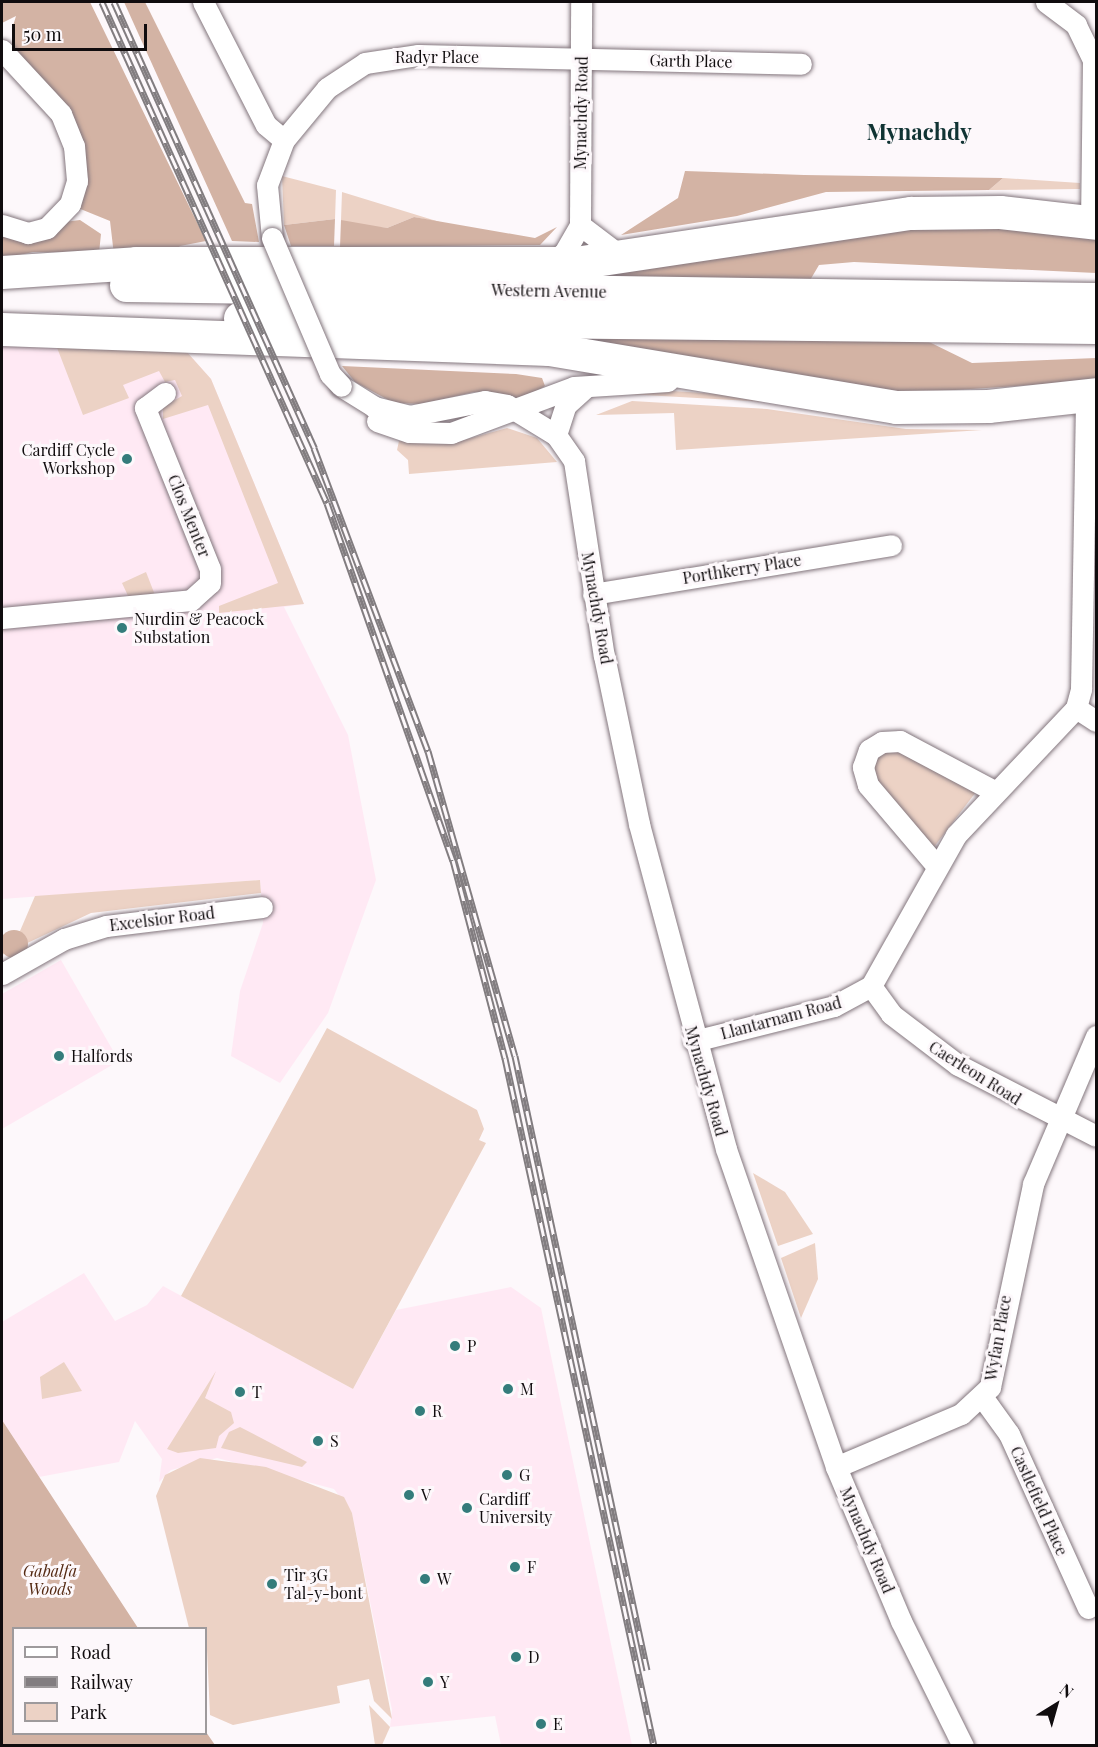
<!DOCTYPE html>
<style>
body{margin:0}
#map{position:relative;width:1098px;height:1747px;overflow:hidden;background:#fdf8fb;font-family:"Playfair Display",serif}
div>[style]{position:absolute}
.built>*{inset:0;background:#ffe9f4}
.green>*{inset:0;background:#ecd2c5}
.forest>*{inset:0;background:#d3b3a4}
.round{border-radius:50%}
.roads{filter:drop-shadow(0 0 2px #83767d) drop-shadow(0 0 2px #83767d)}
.minor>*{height:21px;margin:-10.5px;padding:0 10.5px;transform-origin:10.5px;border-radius:10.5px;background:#fff}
.trunk>*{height:33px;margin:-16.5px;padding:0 16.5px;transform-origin:16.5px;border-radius:16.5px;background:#fff}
.rail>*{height:7px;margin-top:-3.5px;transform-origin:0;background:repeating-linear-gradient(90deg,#fdf8fb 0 14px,#827d80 0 28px);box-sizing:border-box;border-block:2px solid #827d80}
.bridges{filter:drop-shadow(0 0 2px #83767d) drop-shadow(0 0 2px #83767d)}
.minor-bridge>*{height:21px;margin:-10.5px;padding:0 10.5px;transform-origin:10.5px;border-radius:10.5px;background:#fff}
.dots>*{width:16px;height:16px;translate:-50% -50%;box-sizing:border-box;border:3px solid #fdf8fb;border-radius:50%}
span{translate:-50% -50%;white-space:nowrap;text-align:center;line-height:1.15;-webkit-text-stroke:6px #fdf8fb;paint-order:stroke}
.street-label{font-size:16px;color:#100c0e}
.poi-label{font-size:16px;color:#100c0e}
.right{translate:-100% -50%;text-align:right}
.left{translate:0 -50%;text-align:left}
.park-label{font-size:16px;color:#542912;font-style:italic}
.district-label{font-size:22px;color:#103333;font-weight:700}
.frame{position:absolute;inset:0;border:3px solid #100c0e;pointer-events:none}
.legend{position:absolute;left:12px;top:1627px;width:195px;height:108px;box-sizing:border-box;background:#fdf8fb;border:2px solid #9e9a9c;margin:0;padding:8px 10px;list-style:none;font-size:18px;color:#100c0e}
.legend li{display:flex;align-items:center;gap:12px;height:30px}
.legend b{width:30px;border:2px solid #9e9a9c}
.north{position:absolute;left:1026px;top:1675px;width:60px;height:60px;-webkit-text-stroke:4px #fdf8fb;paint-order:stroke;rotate:37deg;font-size:16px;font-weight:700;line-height:24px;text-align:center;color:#100c0e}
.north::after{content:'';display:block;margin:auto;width:21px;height:27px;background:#100c0e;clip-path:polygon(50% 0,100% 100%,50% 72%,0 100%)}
.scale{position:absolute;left:12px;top:24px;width:135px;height:27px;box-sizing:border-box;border:3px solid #100c0e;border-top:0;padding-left:8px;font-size:18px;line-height:21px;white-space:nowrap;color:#100c0e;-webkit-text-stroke:4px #fdf8fb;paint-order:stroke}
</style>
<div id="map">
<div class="built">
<i style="clip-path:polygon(2px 344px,186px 351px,211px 379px,304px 604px,284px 607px,348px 735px,376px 880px,328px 1013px,280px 1083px,231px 1056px,240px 991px,263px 923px,260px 880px,2px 899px)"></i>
<i style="clip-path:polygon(61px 960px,119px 1061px,2px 1129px,2px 994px)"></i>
<i style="clip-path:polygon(84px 1273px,115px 1321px,147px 1305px,163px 1286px,353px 1389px,396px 1310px,511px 1287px,541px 1308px,632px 1745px,501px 1745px,495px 1716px,390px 1727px,392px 1710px,352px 1513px,334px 1489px,217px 1458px,171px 1470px,159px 1482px,162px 1459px,135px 1421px,119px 1462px,39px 1477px,2px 1420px,2px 1322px)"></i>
</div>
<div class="green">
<i style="clip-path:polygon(282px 176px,336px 190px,335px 219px,284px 225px)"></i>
<i style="clip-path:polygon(1003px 178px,1080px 183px,1080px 189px,989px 190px)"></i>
<i style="clip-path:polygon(342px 192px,443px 223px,414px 217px,387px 228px,349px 225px,341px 220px)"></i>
<i style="clip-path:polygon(56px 345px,186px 351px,211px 379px,304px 604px,219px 613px,219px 606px,278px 583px,208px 405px,163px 419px,163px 407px,182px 396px,175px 380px,165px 382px,159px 371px,123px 385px,129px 398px,83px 415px)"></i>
<i style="clip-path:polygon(626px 388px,750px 396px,1069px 413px,903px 421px,767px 402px,626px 394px)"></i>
<i style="clip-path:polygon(632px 401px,767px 409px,906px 429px,982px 430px,676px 450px,674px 413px,596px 415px)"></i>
<i style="clip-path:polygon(507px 428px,537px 438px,557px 462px,409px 474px,408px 460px,397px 450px,399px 441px,453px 443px)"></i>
<i style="clip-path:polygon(146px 572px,155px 595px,129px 598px,122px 583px)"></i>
<i style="clip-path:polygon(895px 748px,979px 788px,931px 851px,881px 797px,871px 765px,878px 752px)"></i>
<i style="clip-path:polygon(260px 880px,261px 893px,91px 913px,2px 955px,2px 935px,20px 931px,35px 896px)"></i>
<i style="clip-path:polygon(327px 1028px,477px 1110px,484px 1129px,479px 1140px,486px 1143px,353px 1389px,181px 1296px)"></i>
<i style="clip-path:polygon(753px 1173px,785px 1192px,813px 1234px,778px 1246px)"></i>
<i style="clip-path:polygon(815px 1243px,818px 1279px,801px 1318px,781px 1258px)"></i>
<i style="clip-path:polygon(64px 1362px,82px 1391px,42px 1399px,40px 1377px)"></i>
<i style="clip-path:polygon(216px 1371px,205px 1398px,231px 1412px,234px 1423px,219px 1436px,216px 1448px,178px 1453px,167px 1449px)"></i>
<i style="clip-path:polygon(240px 1427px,307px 1462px,302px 1467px,221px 1448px,229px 1432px)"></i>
<i style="clip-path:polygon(200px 1458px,266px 1467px,344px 1497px,352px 1513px,392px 1719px,374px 1701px,369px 1679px,337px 1686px,340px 1703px,233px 1725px,210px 1715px,206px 1628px,189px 1628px,156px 1496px,165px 1475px)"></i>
<i style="clip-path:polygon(369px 1705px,390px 1727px,382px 1745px,375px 1745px)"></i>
</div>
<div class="forest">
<i style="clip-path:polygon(2px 2px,90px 2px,206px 241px,180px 246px,172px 254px,114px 255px,110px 221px,78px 208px,81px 156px,16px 57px,12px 29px,16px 16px,2px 23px)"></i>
<i style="clip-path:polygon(124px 2px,145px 2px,245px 203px,252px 204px,259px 242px,232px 241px)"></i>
<i style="clip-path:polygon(685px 171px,804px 175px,1003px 178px,989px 190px,826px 192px,737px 216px,621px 235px,678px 198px)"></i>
<i style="clip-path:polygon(414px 217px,535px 238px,557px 227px,540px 245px,340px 247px,341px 220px,387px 228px)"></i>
<i style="clip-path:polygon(335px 219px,334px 246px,291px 246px,284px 225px)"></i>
<i style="clip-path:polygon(80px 220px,101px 234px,99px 253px,33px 252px,2px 259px,2px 230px)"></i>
<i style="clip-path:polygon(967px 224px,1096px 237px,1096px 273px,854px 262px,819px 265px,809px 282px,571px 278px,812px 237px)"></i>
<i style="clip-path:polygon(552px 336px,919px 337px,972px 363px,1096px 358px,1096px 381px,892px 394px)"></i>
<i style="clip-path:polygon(342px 366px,516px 374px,542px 378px,545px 386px,524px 399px,474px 392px,422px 404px,394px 403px,355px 382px)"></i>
<i class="round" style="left:0;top:930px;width:28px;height:28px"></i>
<i style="clip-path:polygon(2px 1420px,138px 1628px,14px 1628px,14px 1734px,206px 1732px,215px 1745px,2px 1745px)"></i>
</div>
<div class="roads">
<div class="minor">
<i style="left:203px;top:2px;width:138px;rotate:62.9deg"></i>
<i style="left:266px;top:125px;width:23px;rotate:40deg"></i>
<i style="left:1046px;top:2px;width:38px;rotate:37deg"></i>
<i style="left:1076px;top:25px;width:39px;rotate:64deg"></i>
<i style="left:1093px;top:60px;width:162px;rotate:90.7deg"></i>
<i style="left:2px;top:50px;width:87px;rotate:47.3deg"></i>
<i style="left:61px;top:114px;width:35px;rotate:68deg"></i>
<i style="left:74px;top:146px;width:35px;rotate:85deg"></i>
<i style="left:77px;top:181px;width:24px;rotate:107deg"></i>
<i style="left:70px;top:204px;width:33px;rotate:134deg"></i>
<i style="left:47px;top:228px;width:20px;rotate:165deg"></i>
<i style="left:28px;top:233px;width:27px;rotate:-163deg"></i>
<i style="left:580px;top:225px;width:223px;rotate:-89.7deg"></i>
<i style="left:580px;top:225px;width:53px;rotate:37.3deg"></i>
<i style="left:272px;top:238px;width:53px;rotate:-95.4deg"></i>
<i style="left:267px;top:185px;width:48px;rotate:-69.3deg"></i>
<i style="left:284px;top:140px;width:67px;rotate:-50.4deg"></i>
<i style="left:327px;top:88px;width:45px;rotate:-33.3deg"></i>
<i style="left:365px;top:63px;width:54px;rotate:-8.6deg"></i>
<i style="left:418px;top:55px;width:383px;rotate:1.3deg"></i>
<i style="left:546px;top:264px;width:21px;rotate:-31deg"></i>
<i style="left:564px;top:253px;width:32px;rotate:-60deg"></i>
<i style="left:341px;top:386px;width:39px;rotate:32deg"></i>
<i style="left:374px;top:407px;width:36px;rotate:14deg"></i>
<i style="left:409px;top:416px;width:77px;rotate:-11.2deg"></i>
<i style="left:485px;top:401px;width:22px;rotate:10deg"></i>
<i style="left:507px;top:405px;width:57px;rotate:31.5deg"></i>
<i style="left:556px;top:435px;width:32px;rotate:55deg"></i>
<i style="left:574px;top:461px;width:197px;rotate:81.3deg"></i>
<i style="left:604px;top:656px;width:172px;rotate:78.2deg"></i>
<i style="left:639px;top:824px;width:336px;rotate:75deg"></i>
<i style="left:726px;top:1149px;width:336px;rotate:70.9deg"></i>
<i style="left:836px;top:1467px;width:167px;rotate:67.1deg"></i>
<i style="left:901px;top:1621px;width:140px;rotate:63.6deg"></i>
<i style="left:377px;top:421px;width:34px;rotate:19deg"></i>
<i style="left:409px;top:432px;width:42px;rotate:1.4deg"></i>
<i style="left:451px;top:433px;width:131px;rotate:-20.5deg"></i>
<i style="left:574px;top:387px;width:94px;rotate:-3.7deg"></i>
<i style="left:556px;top:435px;width:32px;rotate:-72deg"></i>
<i style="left:566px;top:405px;width:25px;rotate:-42deg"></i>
<i style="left:593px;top:594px;width:302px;rotate:-9.3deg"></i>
<i style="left:2px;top:618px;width:190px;rotate:-5.4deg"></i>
<i style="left:191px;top:600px;width:25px;rotate:-42deg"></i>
<i style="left:210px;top:583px;width:14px;rotate:-90deg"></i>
<i style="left:210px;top:569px;width:174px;rotate:-112deg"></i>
<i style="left:145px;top:408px;width:25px;rotate:-37deg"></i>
<i style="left:1076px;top:708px;width:24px;rotate:33deg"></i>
<i style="left:935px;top:864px;width:104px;rotate:-130.3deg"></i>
<i style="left:868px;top:785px;width:19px;rotate:-106deg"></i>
<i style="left:863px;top:767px;width:18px;rotate:-71deg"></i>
<i style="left:869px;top:750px;width:15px;rotate:-32deg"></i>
<i style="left:882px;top:742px;width:18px;rotate:-3deg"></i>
<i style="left:900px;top:741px;width:104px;rotate:28deg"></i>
<i style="left:2px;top:974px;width:71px;rotate:-29.4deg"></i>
<i style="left:64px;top:939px;width:44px;rotate:-17.2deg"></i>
<i style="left:106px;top:926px;width:157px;rotate:-6.9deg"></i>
<i style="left:871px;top:986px;width:34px;rotate:54deg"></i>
<i style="left:891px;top:1014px;width:84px;rotate:37.3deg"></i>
<i style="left:958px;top:1065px;width:155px;rotate:27.2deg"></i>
<i style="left:694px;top:1041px;width:144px;rotate:-14deg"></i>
<i style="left:834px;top:1006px;width:42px;rotate:-28.4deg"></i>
<i style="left:871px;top:986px;width:173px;rotate:-60.6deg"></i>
<i style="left:956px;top:835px;width:175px;rotate:-46.6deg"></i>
<i style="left:1076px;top:708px;width:20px;rotate:-75deg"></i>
<i style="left:1081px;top:689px;width:293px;rotate:-89deg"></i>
<i style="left:983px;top:1398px;width:44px;rotate:54.2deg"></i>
<i style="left:1009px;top:1434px;width:191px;rotate:65.6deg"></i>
<i style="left:836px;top:1467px;width:136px;rotate:-23deg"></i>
<i style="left:961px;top:1414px;width:40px;rotate:-43deg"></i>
<i style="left:990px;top:1387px;width:208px;rotate:-78deg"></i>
<i style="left:1033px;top:1184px;width:161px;rotate:-66.9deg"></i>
</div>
<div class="trunk">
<i style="left:2px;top:272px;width:134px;rotate:-3.8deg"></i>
<i style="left:136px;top:263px;width:439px"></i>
<i style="left:575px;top:263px;width:340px;rotate:-8.5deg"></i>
<i style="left:911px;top:213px;width:89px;rotate:-0.6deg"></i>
<i style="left:1000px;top:212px;width:97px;rotate:6.5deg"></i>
<i style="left:126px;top:285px;width:970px;rotate:0.83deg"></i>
<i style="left:240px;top:318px;width:856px;rotate:0.6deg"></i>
<i style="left:2px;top:329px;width:547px;rotate:2.09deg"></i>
<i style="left:549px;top:349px;width:352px;rotate:9.5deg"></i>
<i style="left:896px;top:407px;width:92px;rotate:-0.6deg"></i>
<i style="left:988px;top:406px;width:109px;rotate:-6.3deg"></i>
</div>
</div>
<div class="rail">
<i style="left:102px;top:2px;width:549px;rotate:65.82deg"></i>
<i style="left:327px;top:503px;width:379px;rotate:70.6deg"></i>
<i style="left:453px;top:860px;width:205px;rotate:75.3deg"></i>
<i style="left:505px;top:1058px;width:704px;rotate:77.78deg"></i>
<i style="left:114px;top:2px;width:489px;rotate:65.8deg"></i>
<i style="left:314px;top:448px;width:324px;rotate:69.4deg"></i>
<i style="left:428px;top:751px;width:317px;rotate:74.1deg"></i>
<i style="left:515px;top:1056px;width:628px;rotate:77.87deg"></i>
</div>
<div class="bridges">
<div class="minor-bridge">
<i style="left:272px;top:238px;width:148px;rotate:66.9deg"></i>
<i style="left:330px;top:374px;width:16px;rotate:47deg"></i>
</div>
</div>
<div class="dots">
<i style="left:127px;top:459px;background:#347c7b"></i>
<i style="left:122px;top:628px;background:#347c7b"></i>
<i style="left:59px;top:1056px;background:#347c7b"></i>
<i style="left:455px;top:1346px;background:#347c7b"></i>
<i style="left:508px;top:1389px;background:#347c7b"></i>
<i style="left:240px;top:1392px;background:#347c7b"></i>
<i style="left:420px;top:1411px;background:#347c7b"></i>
<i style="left:318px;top:1441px;background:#347c7b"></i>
<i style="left:507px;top:1475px;background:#347c7b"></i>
<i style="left:409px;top:1495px;background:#347c7b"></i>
<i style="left:467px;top:1508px;background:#347c7b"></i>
<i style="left:515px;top:1567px;background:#347c7b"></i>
<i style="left:425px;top:1579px;background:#347c7b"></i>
<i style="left:272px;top:1584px;background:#347c7b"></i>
<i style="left:516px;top:1657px;background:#347c7b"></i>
<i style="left:428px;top:1682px;background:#347c7b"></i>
<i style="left:541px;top:1724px;background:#347c7b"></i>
</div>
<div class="street-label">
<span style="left:437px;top:57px">Radyr Place</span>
<span style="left:691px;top:61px;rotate:1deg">Garth Place</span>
<span style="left:581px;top:113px;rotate:-89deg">Mynachdy Road</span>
<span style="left:549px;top:291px;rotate:1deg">Western Avenue</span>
<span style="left:189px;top:516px;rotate:68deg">Clos Menter</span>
<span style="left:742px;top:569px;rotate:-9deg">Porthkerry Place</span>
<span style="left:597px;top:608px;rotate:80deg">Mynachdy Road</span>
<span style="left:162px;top:919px;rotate:-7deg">Excelsior Road</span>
<span style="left:781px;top:1018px;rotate:-15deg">Llantarnam Road</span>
<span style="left:975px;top:1073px;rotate:32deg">Caerleon Road</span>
<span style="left:706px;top:1081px;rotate:74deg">Mynachdy Road</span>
<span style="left:998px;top:1338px;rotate:-80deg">Wyfan Place</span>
<span style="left:1039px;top:1501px;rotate:66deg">Castlefield Place</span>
<span style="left:867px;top:1540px;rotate:67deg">Mynachdy Road</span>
</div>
<div class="poi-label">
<span class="right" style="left:115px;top:459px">Cardiff Cycle<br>Workshop</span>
<span class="left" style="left:134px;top:628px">Nurdin &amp; Peacock<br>Substation</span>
<span class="left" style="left:71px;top:1056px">Halfords</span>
<span class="left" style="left:467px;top:1346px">P</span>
<span class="left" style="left:520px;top:1389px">M</span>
<span class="left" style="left:252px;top:1392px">T</span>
<span class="left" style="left:432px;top:1411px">R</span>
<span class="left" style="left:330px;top:1441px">S</span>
<span class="left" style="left:519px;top:1475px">G</span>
<span class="left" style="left:421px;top:1495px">V</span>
<span class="left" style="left:479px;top:1508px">Cardiff<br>University</span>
<span class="left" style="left:527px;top:1567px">F</span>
<span class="left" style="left:284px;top:1584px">Tir 3G<br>Tal-y-bont</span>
<span class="left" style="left:437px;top:1579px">W</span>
<span class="left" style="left:528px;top:1657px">D</span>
<span class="left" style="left:440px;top:1682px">Y</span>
<span class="left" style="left:553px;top:1724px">E</span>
</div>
<div class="park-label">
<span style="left:50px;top:1580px">Gabalfa<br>Woods</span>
</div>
<div class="district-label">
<span style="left:919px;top:132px">Mynachdy</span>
</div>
<div class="frame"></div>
<ul class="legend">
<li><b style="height:8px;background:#fff"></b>Road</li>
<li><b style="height:8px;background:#827d80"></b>Railway</li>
<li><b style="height:16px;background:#ecd2c5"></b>Park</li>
</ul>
<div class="north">N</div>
<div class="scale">50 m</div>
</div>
